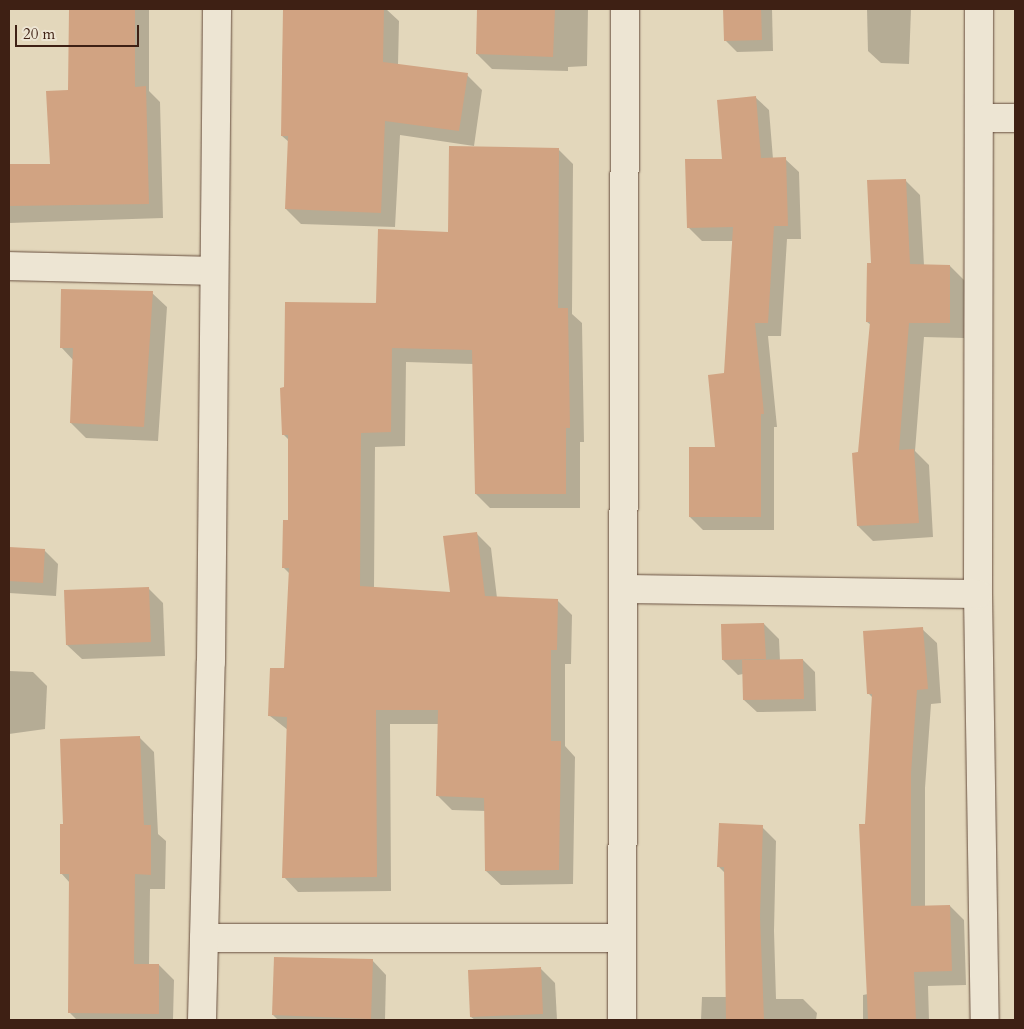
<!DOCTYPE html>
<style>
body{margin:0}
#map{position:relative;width:1024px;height:1029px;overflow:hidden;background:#e3d7bb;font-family:Cardo,serif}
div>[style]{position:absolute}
.shadow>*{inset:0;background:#0003}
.building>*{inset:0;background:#d1a382}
.roads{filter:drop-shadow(0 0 1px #674e3e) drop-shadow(0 0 1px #674e3e)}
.minor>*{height:28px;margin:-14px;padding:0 14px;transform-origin:14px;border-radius:14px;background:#ede5d3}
span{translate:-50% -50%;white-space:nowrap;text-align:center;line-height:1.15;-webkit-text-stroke:5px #ede5d3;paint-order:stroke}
.frame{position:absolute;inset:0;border:10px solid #3e2014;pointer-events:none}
.scale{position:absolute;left:15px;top:25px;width:124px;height:22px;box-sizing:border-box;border:2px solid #3e2014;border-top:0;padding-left:6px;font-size:15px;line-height:18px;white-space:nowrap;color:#3e2014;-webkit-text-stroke:4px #ede5d3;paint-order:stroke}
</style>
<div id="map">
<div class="shadow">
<i style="clip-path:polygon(70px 9px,149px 9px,149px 91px,160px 102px,163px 218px,9px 223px,9px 165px,51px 165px,69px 91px)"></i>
<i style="clip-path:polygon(284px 9px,386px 9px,399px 21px,398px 65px,467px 75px,482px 90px,474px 146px,400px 135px,395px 227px,301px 224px,286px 209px,289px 142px,282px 136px,282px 79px)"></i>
<i style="clip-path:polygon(478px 9px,588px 9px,587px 66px,568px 67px,568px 71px,492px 69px,477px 54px)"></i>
<i style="clip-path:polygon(725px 9px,772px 9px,773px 51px,737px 52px,725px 40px)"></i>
<i style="clip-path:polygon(867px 9px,911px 9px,909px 64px,881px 63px,868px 51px)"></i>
<i style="clip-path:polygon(755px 97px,769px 110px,773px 159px,785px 159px,799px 172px,801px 239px,787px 239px,781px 336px,768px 336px,777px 427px,774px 427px,774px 530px,703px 530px,690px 517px,716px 448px,725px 374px,733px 241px,702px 241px,689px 228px)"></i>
<i style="clip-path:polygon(558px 149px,573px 164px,572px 314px,582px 323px,584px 442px,580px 442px,580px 508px,490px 508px,476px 494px,473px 364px,406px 362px,405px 446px,375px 447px,374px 589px,452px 593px,476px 533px,491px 548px,497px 598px,558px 601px,572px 615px,571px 664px,565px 664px,565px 746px,575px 757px,573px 884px,501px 885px,486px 871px,486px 811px,452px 810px,438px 796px,439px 724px,390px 724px,391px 891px,298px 892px,284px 877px,288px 730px,270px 716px,285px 669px,290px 574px,283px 567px,289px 521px,289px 440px,283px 434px,285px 389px,449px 233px)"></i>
<i style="clip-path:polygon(905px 180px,920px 195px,924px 265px,950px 266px,965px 281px,964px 338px,924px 337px,915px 451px,929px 465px,933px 537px,873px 541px,858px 526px,860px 454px,871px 325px,867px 322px,872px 265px)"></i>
<i style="clip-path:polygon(152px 293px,167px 307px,158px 441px,86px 438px,71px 423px,74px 361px,61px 347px)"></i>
<i style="clip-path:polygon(9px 549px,44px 550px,58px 564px,56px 596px,9px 593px)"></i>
<i style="clip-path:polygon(148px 588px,163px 603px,165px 656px,82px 659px,67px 645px)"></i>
<i style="clip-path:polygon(764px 624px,779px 639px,780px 661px,803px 660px,815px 672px,816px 711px,757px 712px,744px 700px,743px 674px,738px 675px,723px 660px)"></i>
<i style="clip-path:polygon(922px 629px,937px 643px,941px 703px,931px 704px,925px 788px,925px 907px,950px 906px,964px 920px,966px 985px,928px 986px,929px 1020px,863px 1020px,863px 995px,868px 994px,867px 825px,873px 698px,869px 694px)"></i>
<i style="clip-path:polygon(9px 671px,33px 672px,47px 686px,45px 729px,9px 734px)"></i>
<i style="clip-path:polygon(139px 737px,154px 752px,158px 834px,166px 841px,165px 889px,150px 889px,149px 965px,159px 965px,174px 980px,173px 1020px,77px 1020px,69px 1012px,70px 883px,61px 873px,64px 825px)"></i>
<i style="clip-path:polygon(762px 827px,776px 841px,774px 931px,776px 999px,803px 999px,817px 1013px,816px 1020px,701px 1020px,702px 997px,727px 997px,725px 873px,719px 867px)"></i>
<i style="clip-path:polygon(372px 960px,386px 975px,385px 1020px,278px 1020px,273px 1015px)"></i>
<i style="clip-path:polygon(540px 968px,555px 983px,557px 1020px,475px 1020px,471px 1017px)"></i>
</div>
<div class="building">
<i style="clip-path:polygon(69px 9px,135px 9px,135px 87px,146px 86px,149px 204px,9px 206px,9px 164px,50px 164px,46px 91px,68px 90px)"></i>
<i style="clip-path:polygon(283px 9px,384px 9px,383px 62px,468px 73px,459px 131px,385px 121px,381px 213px,285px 209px,288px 136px,281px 136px)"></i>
<i style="clip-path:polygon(477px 9px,555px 9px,553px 57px,476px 54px)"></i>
<i style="clip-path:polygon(723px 9px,761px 9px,762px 40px,724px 41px)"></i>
<i style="clip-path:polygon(756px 96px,761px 158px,786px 157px,788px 226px,774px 226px,768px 323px,755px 323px,764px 414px,761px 414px,761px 517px,689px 517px,689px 447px,715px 447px,708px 375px,724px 373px,733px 227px,687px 228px,685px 159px,722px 159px,717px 100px)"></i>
<i style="clip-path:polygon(449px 146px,559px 148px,558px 308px,568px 308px,570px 428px,566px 428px,566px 494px,475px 494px,472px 350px,392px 348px,391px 432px,361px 433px,360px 586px,450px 592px,443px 536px,477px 532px,485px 596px,558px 599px,557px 650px,551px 650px,551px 741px,561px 741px,559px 870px,485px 871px,484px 798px,436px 796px,438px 710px,376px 710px,377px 877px,282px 878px,287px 717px,268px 716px,270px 668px,284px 668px,289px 568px,282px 568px,283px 520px,288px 520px,288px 435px,282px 435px,280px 388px,284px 387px,285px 302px,376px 303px,378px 229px,448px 232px)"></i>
<i style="clip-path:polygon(906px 179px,910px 264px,950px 265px,950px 323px,909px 323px,899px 450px,914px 449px,919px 523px,857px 526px,852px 453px,858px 452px,870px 322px,866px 322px,867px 263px,871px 263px,867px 180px)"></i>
<i style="clip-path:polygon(61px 289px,153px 291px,144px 427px,70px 423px,73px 348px,60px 348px)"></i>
<i style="clip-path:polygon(9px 547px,45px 549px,43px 583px,9px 581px)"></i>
<i style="clip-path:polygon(149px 587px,151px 642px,66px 645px,64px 590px)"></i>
<i style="clip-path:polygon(764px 623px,766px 659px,722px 660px,721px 624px)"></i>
<i style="clip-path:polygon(923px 627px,928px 689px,917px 690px,911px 773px,911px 906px,950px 905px,952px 971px,914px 972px,916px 1020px,868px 1020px,859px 824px,865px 824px,872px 694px,867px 694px,863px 631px)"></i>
<i style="clip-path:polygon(803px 659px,804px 699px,743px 700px,742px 660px)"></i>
<i style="clip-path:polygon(140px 736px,144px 825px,151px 825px,151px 875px,135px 874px,134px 964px,159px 964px,159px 1014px,68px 1013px,69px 874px,60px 874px,60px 824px,63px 824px,60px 739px)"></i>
<i style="clip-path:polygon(719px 823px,763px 825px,760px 916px,764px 1020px,726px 1020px,724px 867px,717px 867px)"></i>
<i style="clip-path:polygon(274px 957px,373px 959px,371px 1019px,272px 1015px)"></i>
<i style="clip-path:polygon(541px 967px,543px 1014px,470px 1017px,468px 970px)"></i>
</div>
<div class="roads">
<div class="minor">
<i style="left:979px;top:9px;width:585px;rotate:90.1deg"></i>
<i style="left:978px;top:594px;width:426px;rotate:89.1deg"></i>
<i style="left:979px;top:118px;width:36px"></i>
<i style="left:9px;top:266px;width:205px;rotate:1.4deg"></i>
<i style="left:624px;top:589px;width:354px;rotate:0.8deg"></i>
<i style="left:204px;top:938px;width:418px"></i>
<i style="left:202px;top:1020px;width:358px;rotate:-88.6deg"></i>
<i style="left:211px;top:662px;width:653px;rotate:-89.47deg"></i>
<i style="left:622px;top:1020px;width:1011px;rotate:-89.83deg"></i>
</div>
</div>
<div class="frame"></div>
<div class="scale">20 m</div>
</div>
